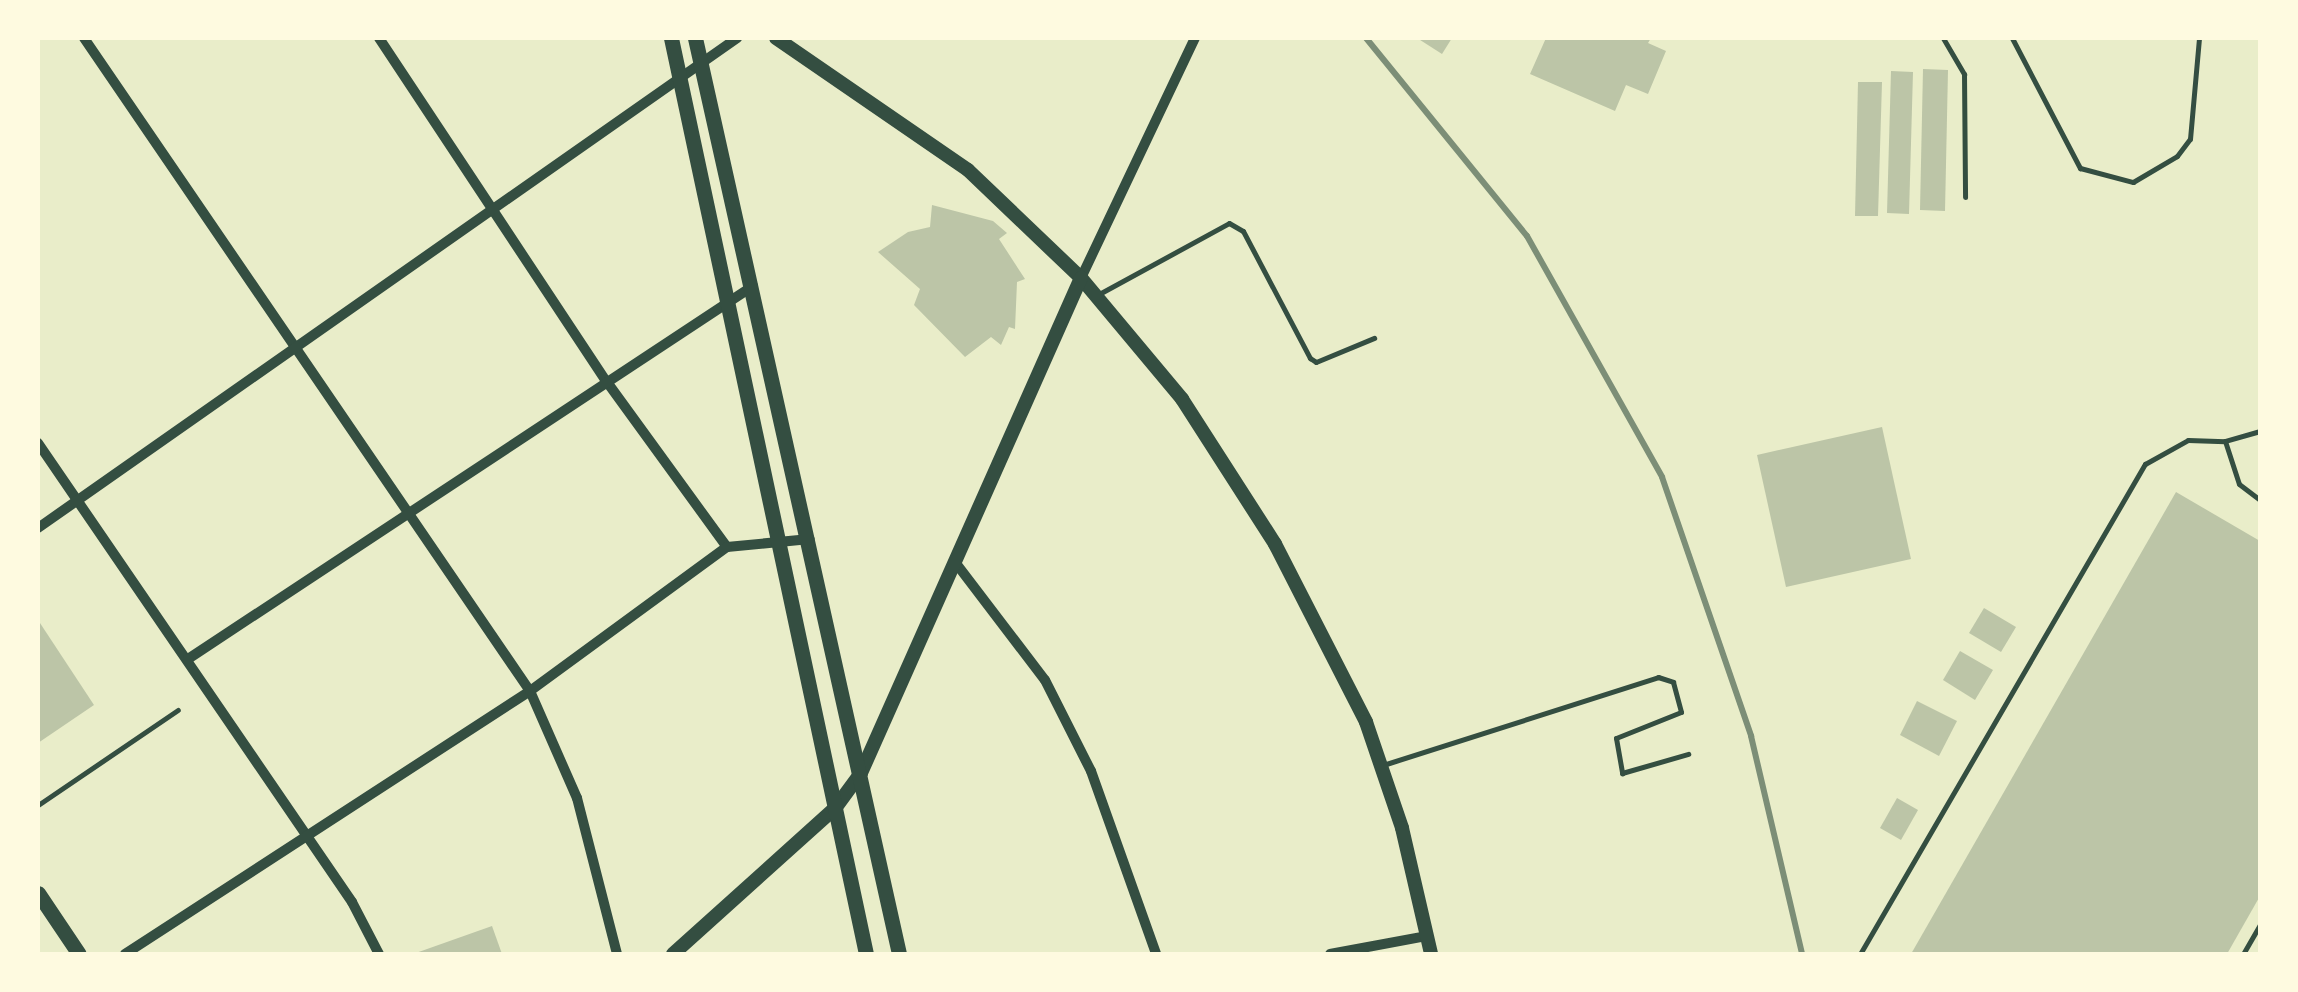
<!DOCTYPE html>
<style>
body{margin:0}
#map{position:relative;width:2298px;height:992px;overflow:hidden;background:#e9edc9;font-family:"Archivo Narrow",sans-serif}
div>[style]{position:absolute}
.building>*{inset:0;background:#bcc5a7}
.service>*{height:5px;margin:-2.5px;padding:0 2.5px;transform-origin:2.5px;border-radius:2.5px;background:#344e41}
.minor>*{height:10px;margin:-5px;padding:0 5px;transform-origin:5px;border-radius:5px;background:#344e41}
.tertiary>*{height:14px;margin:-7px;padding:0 7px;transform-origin:7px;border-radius:7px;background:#344e41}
.secondary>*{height:15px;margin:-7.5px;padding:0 7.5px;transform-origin:7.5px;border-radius:7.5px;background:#344e41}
.rail>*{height:6px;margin:-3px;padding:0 3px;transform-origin:3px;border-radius:3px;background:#7c8e77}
span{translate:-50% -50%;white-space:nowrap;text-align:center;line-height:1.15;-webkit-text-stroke:8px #fefae0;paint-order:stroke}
.frame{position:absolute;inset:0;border:40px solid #fefae0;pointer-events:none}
</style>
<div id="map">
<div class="building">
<i style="clip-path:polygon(1417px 38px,1452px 38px,1442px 54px)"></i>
<i style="clip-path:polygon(1546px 38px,1651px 38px,1648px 43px,1666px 51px,1648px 94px,1626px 85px,1615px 111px,1530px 74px)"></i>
<i style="clip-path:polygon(1923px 69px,1948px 70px,1945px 211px,1920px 210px)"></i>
<i style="clip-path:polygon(1891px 71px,1913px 72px,1909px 214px,1887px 213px)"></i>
<i style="clip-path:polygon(1858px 82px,1882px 82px,1878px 216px,1855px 216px)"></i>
<i style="clip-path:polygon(932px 205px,993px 221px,1007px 233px,999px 239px,1025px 279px,1017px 282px,1015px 329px,1009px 327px,1001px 345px,991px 337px,965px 357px,914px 305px,920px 289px,878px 252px,908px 232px,930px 227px)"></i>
<i style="clip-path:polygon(1882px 427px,1911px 559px,1786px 587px,1757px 455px)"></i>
<i style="clip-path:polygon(2176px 492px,2260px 541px,2260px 896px,2227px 954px,1911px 954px)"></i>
<i style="clip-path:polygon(1984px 608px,2016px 627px,2001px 652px,1969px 633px)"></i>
<i style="clip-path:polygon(38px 620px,94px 705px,38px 743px)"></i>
<i style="clip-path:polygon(1960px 651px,1993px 670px,1975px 700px,1943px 680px)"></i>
<i style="clip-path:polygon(1917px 701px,1957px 721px,1939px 756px,1900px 735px)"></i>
<i style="clip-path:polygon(1897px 798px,1918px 810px,1901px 840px,1880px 828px)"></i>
<i style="clip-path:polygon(492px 926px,502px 954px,413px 954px)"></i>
</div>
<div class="service">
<i style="left:1943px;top:38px;width:42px;rotate:59.7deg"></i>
<i style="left:1964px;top:74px;width:123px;rotate:89.5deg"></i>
<i style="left:2012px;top:38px;width:147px;rotate:62.4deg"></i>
<i style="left:2080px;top:168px;width:55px;rotate:14.8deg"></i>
<i style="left:2133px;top:182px;width:51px;rotate:-30.6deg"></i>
<i style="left:2177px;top:156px;width:21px;rotate:-53deg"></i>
<i style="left:2190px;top:139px;width:101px;rotate:-84.9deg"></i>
<i style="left:1099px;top:294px;width:148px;rotate:-28.6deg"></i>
<i style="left:1229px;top:223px;width:16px;rotate:30deg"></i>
<i style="left:1243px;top:231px;width:144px;rotate:62.2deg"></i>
<i style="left:1310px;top:358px;width:7px;rotate:34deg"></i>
<i style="left:1316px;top:362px;width:63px;rotate:-22.5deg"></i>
<i style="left:2260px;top:431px;width:36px;rotate:164deg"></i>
<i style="left:2225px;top:441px;width:45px;rotate:72deg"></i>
<i style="left:2239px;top:484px;width:26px;rotate:37deg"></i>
<i style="left:1383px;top:765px;width:289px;rotate:-17.7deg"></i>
<i style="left:1658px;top:677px;width:16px;rotate:18deg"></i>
<i style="left:1673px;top:682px;width:31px;rotate:75deg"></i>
<i style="left:1681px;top:712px;width:70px;rotate:158.2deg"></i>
<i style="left:1616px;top:738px;width:36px;rotate:80deg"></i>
<i style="left:1622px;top:773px;width:69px;rotate:-16.1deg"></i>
<i style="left:38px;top:805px;width:169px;rotate:-34.2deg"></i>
<i style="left:1860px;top:954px;width:567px;rotate:-59.82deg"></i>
<i style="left:2145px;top:464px;width:49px;rotate:-29.2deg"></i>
<i style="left:2188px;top:440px;width:37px;rotate:2deg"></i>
<i style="left:2243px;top:954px;width:34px;rotate:-60deg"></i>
</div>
<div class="minor">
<i style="left:84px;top:38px;width:791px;rotate:55.67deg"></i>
<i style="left:530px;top:691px;width:117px;rotate:66.3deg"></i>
<i style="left:577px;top:798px;width:161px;rotate:75.6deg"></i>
<i style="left:379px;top:38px;width:413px;rotate:56.5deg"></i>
<i style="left:607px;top:382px;width:204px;rotate:54deg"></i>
<i style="left:727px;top:547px;width:83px;rotate:-5.5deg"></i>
<i style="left:1081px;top:278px;width:266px;rotate:-64.6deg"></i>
<i style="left:38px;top:443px;width:556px;rotate:55.62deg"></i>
<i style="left:352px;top:902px;width:59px;rotate:62.6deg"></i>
<i style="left:38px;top:528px;width:854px;rotate:-35.03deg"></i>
<i style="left:955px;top:562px;width:148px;rotate:52.7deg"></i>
<i style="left:1045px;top:680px;width:102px;rotate:63.2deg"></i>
<i style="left:1091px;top:771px;width:194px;rotate:70.4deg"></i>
<i style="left:188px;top:659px;width:677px;rotate:-33.43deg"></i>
<i style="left:125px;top:954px;width:483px;rotate:-33deg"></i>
<i style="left:530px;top:691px;width:244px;rotate:-36.2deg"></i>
<i style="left:1330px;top:954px;width:99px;rotate:-10.5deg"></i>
</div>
<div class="tertiary">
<i style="left:776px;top:38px;width:233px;rotate:34.5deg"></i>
<i style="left:968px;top:170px;width:156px;rotate:43.7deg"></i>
<i style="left:1081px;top:278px;width:158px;rotate:50.1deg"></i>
<i style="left:1182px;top:399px;width:172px;rotate:57.3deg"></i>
<i style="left:1275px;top:544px;width:200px;rotate:62.9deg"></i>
<i style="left:1366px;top:722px;width:112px;rotate:71.2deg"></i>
<i style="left:1402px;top:828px;width:129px;rotate:77deg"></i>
<i style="left:673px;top:954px;width:219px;rotate:-42deg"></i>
<i style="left:836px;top:807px;width:42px;rotate:-53.7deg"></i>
<i style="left:861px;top:773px;width:542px;rotate:-66.04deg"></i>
</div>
<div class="secondary">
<i style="left:671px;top:38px;width:937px;rotate:77.98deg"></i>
<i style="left:695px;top:38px;width:938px;rotate:77.44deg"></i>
<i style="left:38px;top:893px;width:73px;rotate:56.1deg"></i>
</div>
<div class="rail">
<i style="left:1366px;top:38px;width:255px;rotate:50.9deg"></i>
<i style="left:1527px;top:236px;width:276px;rotate:60.7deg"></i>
<i style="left:1662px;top:477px;width:274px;rotate:71deg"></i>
<i style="left:1751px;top:736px;width:224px;rotate:76.8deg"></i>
</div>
<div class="frame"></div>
</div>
